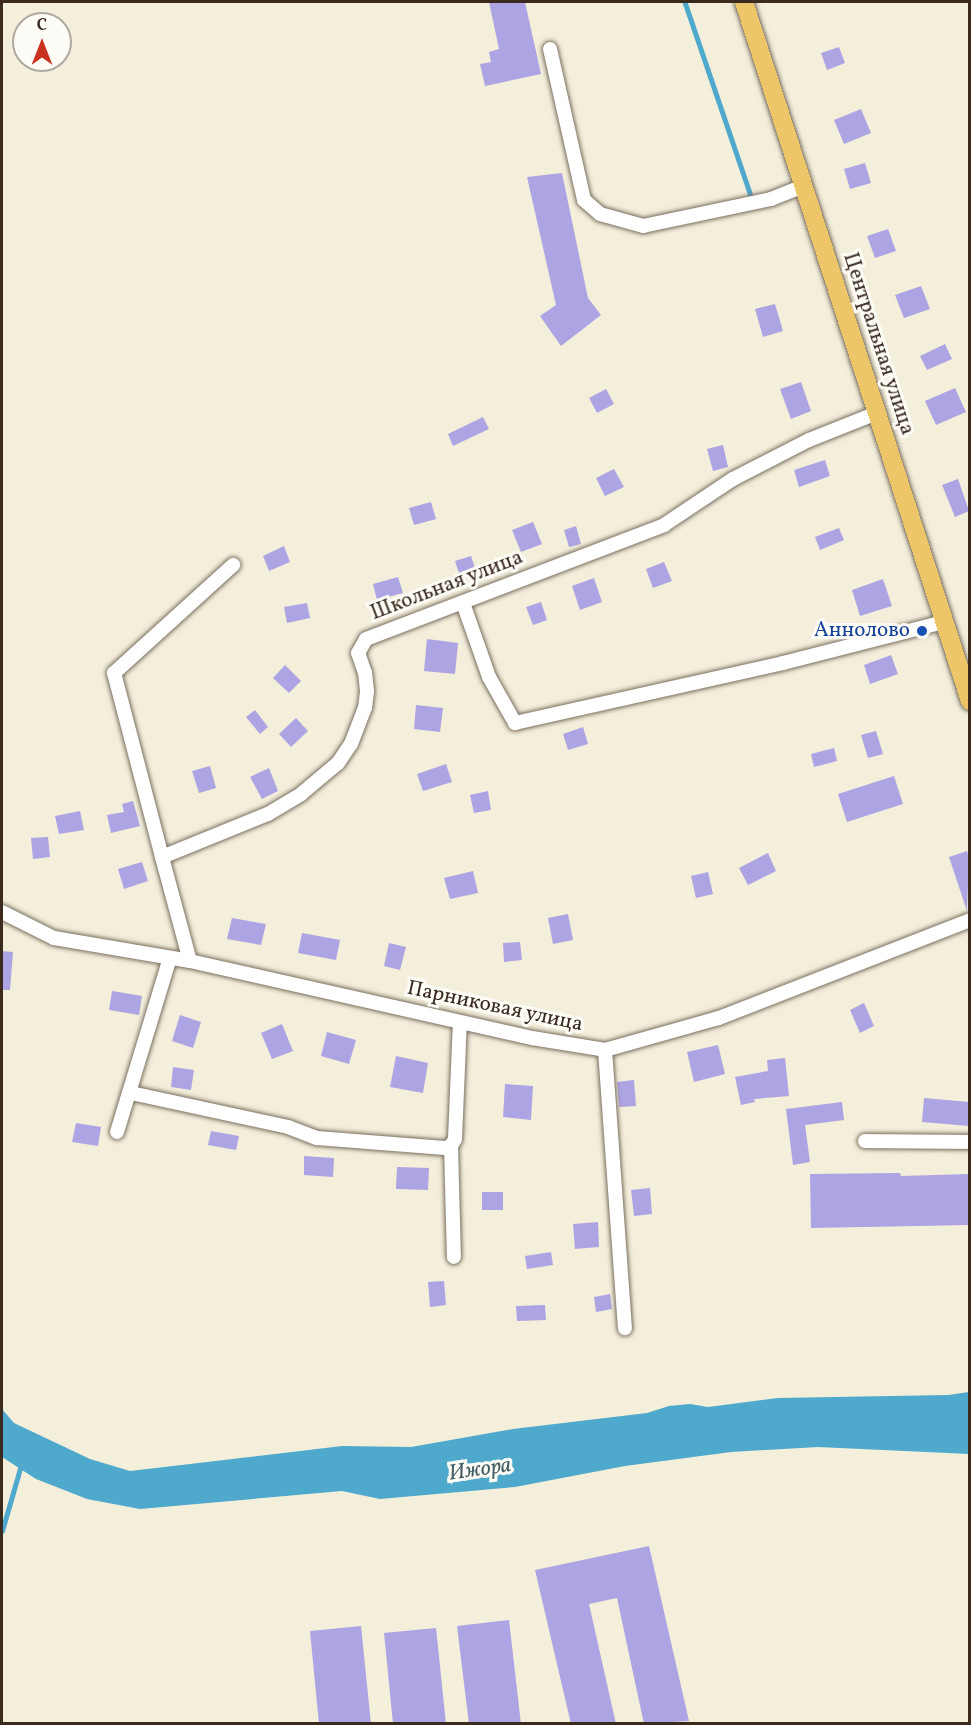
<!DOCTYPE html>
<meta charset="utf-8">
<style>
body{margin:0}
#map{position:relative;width:971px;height:1725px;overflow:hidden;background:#f3efdb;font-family:Vollkorn,serif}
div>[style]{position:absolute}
.water>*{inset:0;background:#4ea9cc}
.stream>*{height:4.5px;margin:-2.25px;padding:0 2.25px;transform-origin:2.25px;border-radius:2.25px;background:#4ea9cc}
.building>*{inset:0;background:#ada4e3}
.roads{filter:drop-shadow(0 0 2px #7b6f60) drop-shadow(0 0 2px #7b6f60)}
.minor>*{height:14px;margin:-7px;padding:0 7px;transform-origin:7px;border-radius:7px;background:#fff}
.major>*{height:18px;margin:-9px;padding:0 9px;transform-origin:9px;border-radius:9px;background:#ecc669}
.dots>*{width:16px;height:16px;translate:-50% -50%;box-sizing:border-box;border:3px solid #fdfcf7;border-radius:50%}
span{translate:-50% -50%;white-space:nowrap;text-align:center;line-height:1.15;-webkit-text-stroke:6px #fdfcf7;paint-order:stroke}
.street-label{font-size:21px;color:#3b2a1e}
.transit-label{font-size:21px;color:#164399}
.right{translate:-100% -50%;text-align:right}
.water-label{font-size:22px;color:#435d64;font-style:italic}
.frame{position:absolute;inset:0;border:3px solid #3b2a1e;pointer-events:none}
.north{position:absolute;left:12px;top:12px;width:60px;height:60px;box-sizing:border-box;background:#fdfcf7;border:2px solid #afa8a0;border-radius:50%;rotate:0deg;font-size:16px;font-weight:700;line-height:24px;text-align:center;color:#3b2a1e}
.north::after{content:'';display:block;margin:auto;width:21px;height:27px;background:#c8321e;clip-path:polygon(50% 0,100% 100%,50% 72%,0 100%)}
</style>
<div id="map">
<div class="water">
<i style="clip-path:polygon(969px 1392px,969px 1454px,818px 1447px,731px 1452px,625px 1466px,515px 1487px,380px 1499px,342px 1491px,140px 1509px,87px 1499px,36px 1479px,2px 1457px,2px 1409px,14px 1423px,90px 1459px,130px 1471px,342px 1446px,411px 1447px,513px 1429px,647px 1413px,669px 1406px,690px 1404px,708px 1407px,778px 1398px,948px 1395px)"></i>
</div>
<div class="stream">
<i style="left:685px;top:2px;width:202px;rotate:71.2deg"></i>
<i style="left:2px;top:1531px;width:69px;rotate:-73.9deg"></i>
</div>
<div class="building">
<i style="clip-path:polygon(489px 2px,525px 2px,541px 74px,485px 86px,480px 64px,491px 62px,489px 52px,499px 49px)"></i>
<i style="clip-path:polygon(839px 47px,845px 63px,827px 70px,821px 53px)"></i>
<i style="clip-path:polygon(861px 109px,871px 133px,844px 144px,834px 120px)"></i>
<i style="clip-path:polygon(865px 163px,871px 183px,850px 189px,844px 169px)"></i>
<i style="clip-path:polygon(562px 173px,588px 298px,601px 315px,561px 346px,540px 316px,556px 305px,527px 177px)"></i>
<i style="clip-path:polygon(888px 229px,896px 251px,875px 258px,867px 236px)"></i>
<i style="clip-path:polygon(921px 286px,930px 309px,904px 318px,895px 295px)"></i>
<i style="clip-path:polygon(775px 304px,783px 331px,763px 337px,755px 309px)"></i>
<i style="clip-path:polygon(945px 344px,952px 359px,927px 370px,920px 356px)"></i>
<i style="clip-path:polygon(801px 382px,811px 411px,791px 419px,780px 389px)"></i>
<i style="clip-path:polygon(955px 388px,966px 412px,936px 425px,925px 401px)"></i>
<i style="clip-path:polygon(606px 389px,614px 404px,597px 413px,589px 398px)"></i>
<i style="clip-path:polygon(483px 417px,489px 429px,453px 446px,448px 434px)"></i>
<i style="clip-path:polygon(723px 445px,728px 467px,713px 471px,707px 449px)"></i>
<i style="clip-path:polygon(825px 460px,830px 476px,799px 487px,794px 470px)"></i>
<i style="clip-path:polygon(614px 469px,624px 487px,605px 496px,596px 478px)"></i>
<i style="clip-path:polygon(958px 479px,969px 511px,955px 517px,942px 485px)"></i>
<i style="clip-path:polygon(431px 502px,436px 519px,414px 525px,409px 508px)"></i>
<i style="clip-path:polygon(533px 522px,542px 544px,521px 552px,512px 530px)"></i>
<i style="clip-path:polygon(576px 526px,581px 544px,569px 547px,564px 530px)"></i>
<i style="clip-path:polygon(839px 528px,844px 540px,820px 550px,815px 537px)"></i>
<i style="clip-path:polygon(284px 546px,290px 562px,269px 571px,263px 556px)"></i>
<i style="clip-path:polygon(471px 556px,476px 571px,460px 576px,455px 561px)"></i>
<i style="clip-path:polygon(664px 562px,672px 581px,653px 588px,646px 569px)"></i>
<i style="clip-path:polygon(398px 577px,403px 593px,377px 600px,373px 584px)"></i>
<i style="clip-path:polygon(594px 578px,602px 602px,580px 610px,572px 586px)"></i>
<i style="clip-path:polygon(883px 579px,892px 606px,860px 616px,852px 590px)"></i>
<i style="clip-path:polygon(541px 602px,547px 620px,533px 625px,526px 607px)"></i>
<i style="clip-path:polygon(307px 603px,310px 618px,287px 623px,284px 607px)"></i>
<i style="clip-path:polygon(427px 639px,458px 643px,455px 674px,424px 671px)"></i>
<i style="clip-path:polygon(891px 655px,898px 674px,870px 684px,864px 665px)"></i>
<i style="clip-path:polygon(285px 665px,301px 681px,289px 693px,273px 678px)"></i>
<i style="clip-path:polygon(416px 705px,443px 708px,440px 732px,414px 729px)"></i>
<i style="clip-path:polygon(255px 710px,268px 727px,260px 734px,246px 717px)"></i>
<i style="clip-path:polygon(296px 718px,308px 731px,291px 747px,279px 734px)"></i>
<i style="clip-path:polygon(583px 727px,588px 744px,568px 750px,563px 734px)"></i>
<i style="clip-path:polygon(876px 731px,883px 754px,868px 758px,861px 735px)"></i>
<i style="clip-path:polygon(834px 748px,837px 761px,814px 767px,811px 754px)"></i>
<i style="clip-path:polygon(446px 764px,452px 782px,423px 791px,417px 774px)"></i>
<i style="clip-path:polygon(210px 766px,216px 788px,199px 793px,192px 771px)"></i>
<i style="clip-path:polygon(269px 768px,278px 791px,262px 799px,250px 777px)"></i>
<i style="clip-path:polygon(894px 776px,903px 804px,847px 822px,838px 794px)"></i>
<i style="clip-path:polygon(488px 791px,491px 810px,474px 813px,470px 795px)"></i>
<i style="clip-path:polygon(133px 801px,140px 826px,111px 833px,107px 815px,124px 812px,122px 804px)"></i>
<i style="clip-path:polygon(80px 811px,84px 830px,59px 834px,55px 816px)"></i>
<i style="clip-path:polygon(48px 837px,50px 857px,33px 859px,31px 838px)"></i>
<i style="clip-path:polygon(967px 851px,969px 858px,967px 911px,949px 857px)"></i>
<i style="clip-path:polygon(768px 853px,776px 871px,748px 885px,739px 868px)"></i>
<i style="clip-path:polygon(142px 862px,148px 881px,124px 889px,118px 869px)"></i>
<i style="clip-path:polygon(473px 871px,478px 893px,450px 899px,444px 878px)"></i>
<i style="clip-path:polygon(708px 872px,713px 894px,696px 898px,691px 876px)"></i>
<i style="clip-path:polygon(568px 914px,573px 940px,553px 944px,548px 918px)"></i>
<i style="clip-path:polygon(232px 918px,266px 924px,261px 945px,227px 939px)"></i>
<i style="clip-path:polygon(302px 933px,340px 940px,336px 960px,298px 953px)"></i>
<i style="clip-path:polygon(520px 942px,522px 960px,504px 962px,503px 943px)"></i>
<i style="clip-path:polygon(389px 943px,406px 947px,400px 970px,384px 966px)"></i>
<i style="clip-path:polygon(2px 951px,13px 952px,10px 990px,2px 990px)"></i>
<i style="clip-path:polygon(112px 991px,142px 996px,139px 1015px,109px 1010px)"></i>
<i style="clip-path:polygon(864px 1003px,874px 1026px,860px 1033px,850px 1010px)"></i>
<i style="clip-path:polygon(180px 1015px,201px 1022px,193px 1048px,172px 1041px)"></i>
<i style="clip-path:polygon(282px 1024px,293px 1051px,272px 1059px,261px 1033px)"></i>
<i style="clip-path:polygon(327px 1032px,356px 1040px,349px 1064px,321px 1056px)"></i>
<i style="clip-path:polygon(718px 1045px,725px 1074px,694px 1082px,687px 1052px)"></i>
<i style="clip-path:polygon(396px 1056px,428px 1063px,423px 1093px,390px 1087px)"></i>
<i style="clip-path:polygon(785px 1058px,789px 1096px,754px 1099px,755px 1102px,741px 1105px,735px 1077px,768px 1071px,767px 1060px)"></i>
<i style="clip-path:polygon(173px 1067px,194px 1070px,191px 1090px,171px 1087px)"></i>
<i style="clip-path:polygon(634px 1080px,636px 1106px,619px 1107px,617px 1082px)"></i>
<i style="clip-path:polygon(505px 1084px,533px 1086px,531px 1120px,503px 1117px)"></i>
<i style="clip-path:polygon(924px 1098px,969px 1102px,969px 1126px,922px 1122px)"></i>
<i style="clip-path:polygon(842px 1102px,844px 1120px,805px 1125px,810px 1162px,793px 1165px,786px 1109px)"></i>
<i style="clip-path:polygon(76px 1123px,101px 1127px,98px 1146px,72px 1142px)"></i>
<i style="clip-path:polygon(211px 1131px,239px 1136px,236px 1150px,208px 1145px)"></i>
<i style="clip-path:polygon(304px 1156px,334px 1158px,333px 1177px,304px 1175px)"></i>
<i style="clip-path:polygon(397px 1167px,429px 1168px,428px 1190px,396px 1189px)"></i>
<i style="clip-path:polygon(900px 1173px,901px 1176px,969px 1174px,969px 1225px,811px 1228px,810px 1174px)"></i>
<i style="clip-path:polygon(650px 1188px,652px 1214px,634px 1216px,631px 1190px)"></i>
<i style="clip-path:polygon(482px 1192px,503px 1192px,503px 1210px,482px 1210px)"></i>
<i style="clip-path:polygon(598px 1222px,599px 1247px,575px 1249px,573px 1224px)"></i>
<i style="clip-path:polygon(551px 1252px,553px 1265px,527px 1269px,525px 1256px)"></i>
<i style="clip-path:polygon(444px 1281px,446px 1305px,430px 1307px,428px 1282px)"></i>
<i style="clip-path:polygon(610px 1294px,612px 1309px,596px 1312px,594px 1297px)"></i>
<i style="clip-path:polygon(545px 1305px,546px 1320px,517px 1321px,516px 1306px)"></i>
<i style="clip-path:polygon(649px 1546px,689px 1721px,644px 1724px,617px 1598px,589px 1604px,616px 1724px,571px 1724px,535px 1570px)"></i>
<i style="clip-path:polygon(509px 1620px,521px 1724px,469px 1724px,457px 1626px)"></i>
<i style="clip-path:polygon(361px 1626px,371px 1724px,319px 1724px,310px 1631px)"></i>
<i style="clip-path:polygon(436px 1628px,446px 1724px,393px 1724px,384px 1633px)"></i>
</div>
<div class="roads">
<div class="minor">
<i style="left:550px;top:49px;width:155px;rotate:77.3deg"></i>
<i style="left:584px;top:200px;width:21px;rotate:41deg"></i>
<i style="left:600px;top:214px;width:45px;rotate:15.6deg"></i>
<i style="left:643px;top:226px;width:131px;rotate:-11.9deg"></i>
<i style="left:771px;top:199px;width:35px;rotate:-22deg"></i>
<i style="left:463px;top:603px;width:78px;rotate:70.6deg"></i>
<i style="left:489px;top:677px;width:53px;rotate:60.5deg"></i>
<i style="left:515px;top:723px;width:275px;rotate:-12.6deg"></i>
<i style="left:783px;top:663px;width:166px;rotate:-14.3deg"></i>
<i style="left:162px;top:857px;width:190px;rotate:-104.6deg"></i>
<i style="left:114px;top:673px;width:161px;rotate:-42.2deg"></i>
<i style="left:2px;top:912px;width:58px;rotate:26.6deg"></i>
<i style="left:54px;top:938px;width:138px;rotate:9.6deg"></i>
<i style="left:190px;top:961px;width:351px;rotate:12.7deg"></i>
<i style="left:532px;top:1038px;width:74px;rotate:9.3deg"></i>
<i style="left:605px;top:1050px;width:118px;rotate:-15.7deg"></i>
<i style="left:719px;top:1018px;width:269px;rotate:-21.3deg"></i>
<i style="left:190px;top:961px;width:108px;rotate:-105.1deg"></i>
<i style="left:162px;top:857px;width:114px;rotate:-22.1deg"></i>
<i style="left:268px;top:814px;width:39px;rotate:-31deg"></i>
<i style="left:301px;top:794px;width:48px;rotate:-40deg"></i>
<i style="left:338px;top:763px;width:23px;rotate:-56deg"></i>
<i style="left:351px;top:744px;width:39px;rotate:-69deg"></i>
<i style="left:365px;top:708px;width:17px;rotate:-83deg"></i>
<i style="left:367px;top:691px;width:18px;rotate:-96deg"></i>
<i style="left:365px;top:673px;width:21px;rotate:-109deg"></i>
<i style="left:358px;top:653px;width:16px;rotate:-60deg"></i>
<i style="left:366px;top:639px;width:319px;rotate:-20.9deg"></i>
<i style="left:664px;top:525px;width:83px;rotate:-33.7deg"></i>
<i style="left:733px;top:479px;width:85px;rotate:-27.2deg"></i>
<i style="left:809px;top:440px;width:73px;rotate:-21.7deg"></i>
<i style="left:605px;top:1050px;width:279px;rotate:85.9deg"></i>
<i style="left:131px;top:1093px;width:161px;rotate:12.2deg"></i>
<i style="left:288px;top:1127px;width:31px;rotate:21deg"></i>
<i style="left:317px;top:1138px;width:128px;rotate:4.5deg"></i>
<i style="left:445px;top:1148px;width:6px;rotate:-18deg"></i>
<i style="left:451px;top:1146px;width:8px;rotate:-60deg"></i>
<i style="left:455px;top:1139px;width:117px;rotate:-87.6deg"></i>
<i style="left:117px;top:1132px;width:182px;rotate:-73.1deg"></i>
<i style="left:865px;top:1141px;width:105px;rotate:0.5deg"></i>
<i style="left:451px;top:1146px;width:111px;rotate:88.5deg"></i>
</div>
<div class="major">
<i style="left:744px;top:2px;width:735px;rotate:72.08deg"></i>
</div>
</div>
<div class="dots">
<i style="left:922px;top:631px;background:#1a4fb4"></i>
</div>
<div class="street-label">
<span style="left:878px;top:344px;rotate:72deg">Центральная улица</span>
<span style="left:447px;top:586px;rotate:-21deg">Школьная улица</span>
<span style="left:495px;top:1007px;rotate:12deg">Парниковая улица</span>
</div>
<div class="transit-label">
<span class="right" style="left:910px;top:631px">Аннолово</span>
</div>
<div class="water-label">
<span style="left:480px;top:1470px;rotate:-8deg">Ижора</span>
</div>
<div class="frame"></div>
<div class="north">С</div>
</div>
